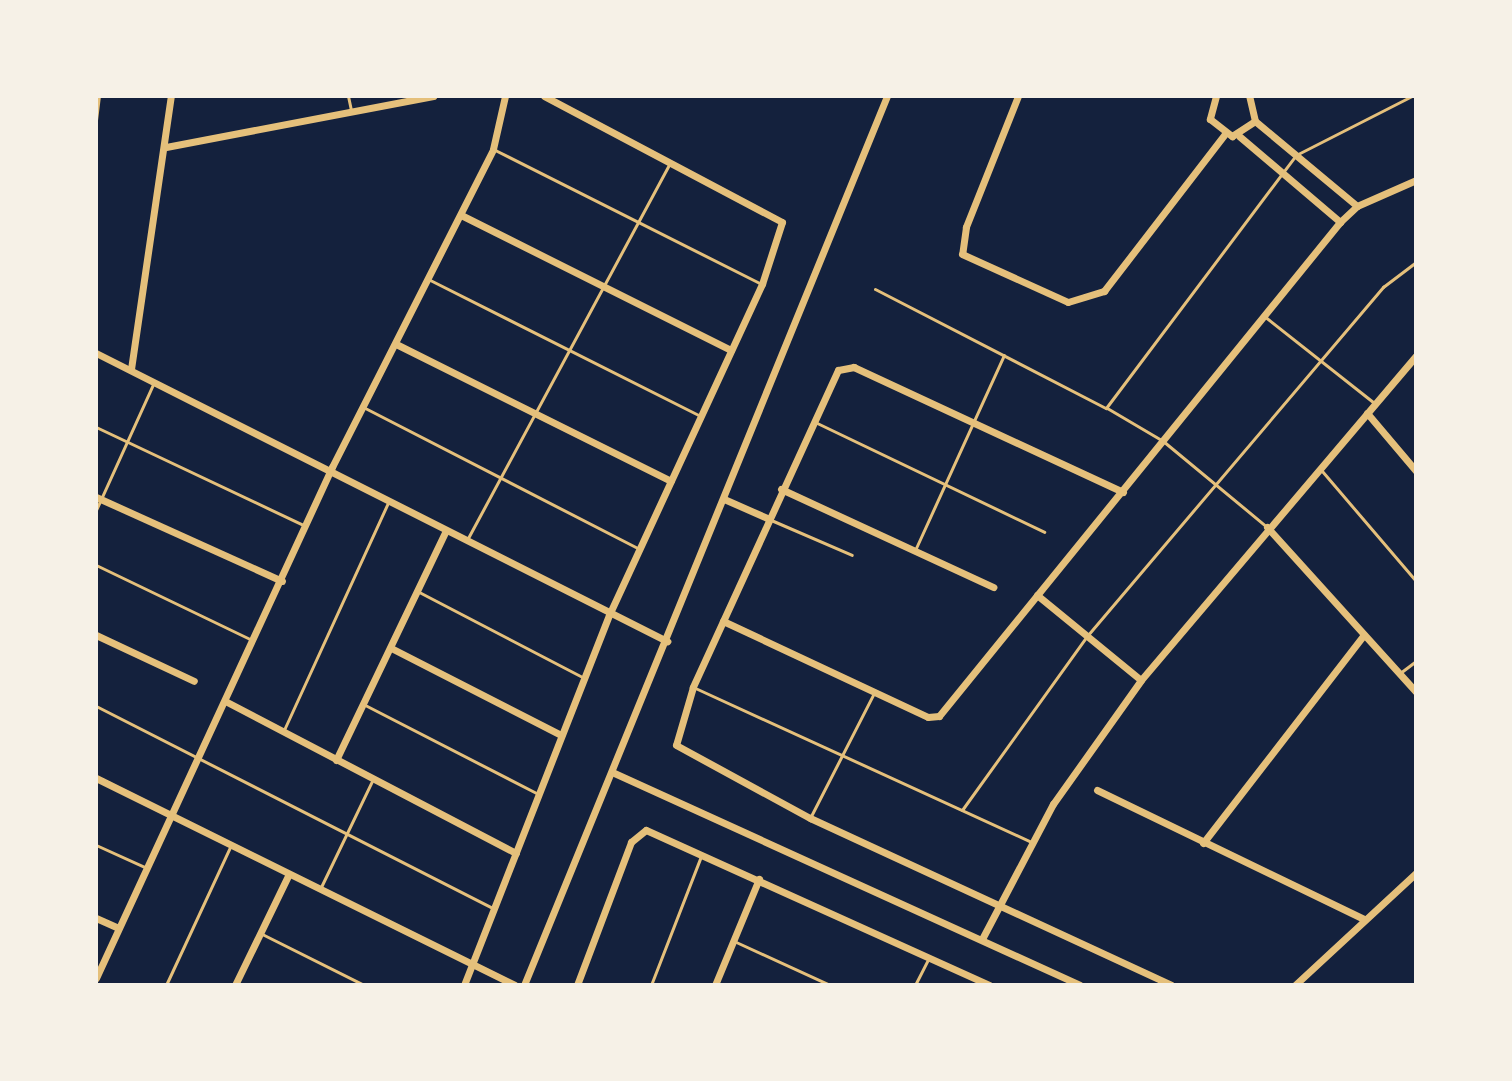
<!DOCTYPE html>
<style>
body{margin:0}
#map{position:relative;width:1512px;height:1081px;overflow:hidden;background:#14213d;font-family:Cabin,sans-serif}
div>[style]{position:absolute}
.service>*{height:3px;margin:-1.5px;padding:0 1.5px;transform-origin:1.5px;border-radius:1.5px;background:#e5c07b}
.minor>*{height:7px;margin:-3.5px;padding:0 3.5px;transform-origin:3.5px;border-radius:3.5px;background:#e5c07b}
span{translate:-50% -50%;white-space:nowrap;text-align:center;line-height:1.15;-webkit-text-stroke:7px #f6f1e7;paint-order:stroke}
.frame{position:absolute;inset:0;border:98px solid #f6f1e7;pointer-events:none}
</style>
<div id="map">
<div class="service">
<i style="left:348px;top:96px;width:14px;rotate:78deg"></i>
<i style="left:96px;top:120px;width:24px;rotate:-83deg"></i>
<i style="left:493px;top:149px;width:301px;rotate:26.7deg"></i>
<i style="left:430px;top:280px;width:301px;rotate:26.7deg"></i>
<i style="left:875px;top:289px;width:260px;rotate:27.3deg"></i>
<i style="left:1106px;top:408px;width:316px;rotate:-53.1deg"></i>
<i style="left:1296px;top:155px;width:130px;rotate:-27deg"></i>
<i style="left:1264px;top:316px;width:140px;rotate:38.3deg"></i>
<i style="left:365px;top:408px;width:308px;rotate:27.2deg"></i>
<i style="left:1107px;top:408px;width:65px;rotate:30.5deg"></i>
<i style="left:1163px;top:441px;width:135px;rotate:39.6deg"></i>
<i style="left:817px;top:423px;width:252px;rotate:25.6deg"></i>
<i style="left:96px;top:427px;width:229px;rotate:25.3deg"></i>
<i style="left:1322px;top:471px;width:145px;rotate:49.5deg"></i>
<i style="left:96px;top:510px;width:141px;rotate:-65.6deg"></i>
<i style="left:771px;top:520px;width:88px;rotate:23.4deg"></i>
<i style="left:468px;top:538px;width:425px;rotate:-61.7deg"></i>
<i style="left:916px;top:548px;width:212px;rotate:-65.5deg"></i>
<i style="left:96px;top:565px;width:173px;rotate:25.7deg"></i>
<i style="left:419px;top:592px;width:184px;rotate:27.5deg"></i>
<i style="left:1400px;top:673px;width:20px;rotate:-37deg"></i>
<i style="left:693px;top:687px;width:373px;rotate:24.6deg"></i>
<i style="left:365px;top:705px;width:192px;rotate:27.2deg"></i>
<i style="left:96px;top:706px;width:447px;rotate:27deg"></i>
<i style="left:283px;top:732px;width:252px;rotate:-65.4deg"></i>
<i style="left:962px;top:810px;width:214px;rotate:-54.3deg"></i>
<i style="left:1087px;top:636px;width:458px;rotate:-49.7deg"></i>
<i style="left:1383px;top:287px;width:41px;rotate:-37.1deg"></i>
<i style="left:810px;top:818px;width:140px;rotate:-62.9deg"></i>
<i style="left:96px;top:845px;width:56px;rotate:24.3deg"></i>
<i style="left:321px;top:887px;width:120px;rotate:-64.3deg"></i>
<i style="left:260px;top:933px;width:116px;rotate:26.6deg"></i>
<i style="left:736px;top:942px;width:103px;rotate:24.6deg"></i>
<i style="left:166px;top:985px;width:152px;rotate:-65.1deg"></i>
<i style="left:651px;top:985px;width:138px;rotate:-68.8deg"></i>
<i style="left:915px;top:985px;width:31px;rotate:-63deg"></i>
</div>
<div class="minor">
<i style="left:1018px;top:96px;width:141px;rotate:111.7deg"></i>
<i style="left:966px;top:227px;width:27px;rotate:98deg"></i>
<i style="left:962px;top:254px;width:116px;rotate:24.4deg"></i>
<i style="left:1068px;top:302px;width:38px;rotate:-17deg"></i>
<i style="left:1104px;top:291px;width:197px;rotate:-52.4deg"></i>
<i style="left:1216px;top:96px;width:24px;rotate:105deg"></i>
<i style="left:1210px;top:119px;width:28px;rotate:38deg"></i>
<i style="left:1232px;top:136px;width:27px;rotate:-33deg"></i>
<i style="left:1255px;top:121px;width:26px;rotate:-103deg"></i>
<i style="left:1255px;top:121px;width:133px;rotate:39.8deg"></i>
<i style="left:1239px;top:136px;width:133px;rotate:40.4deg"></i>
<i style="left:166px;top:147px;width:272px;rotate:-10.8deg"></i>
<i style="left:461px;top:215px;width:302px;rotate:26.6deg"></i>
<i style="left:396px;top:344px;width:307px;rotate:26.5deg"></i>
<i style="left:96px;top:353px;width:640px;rotate:26.77deg"></i>
<i style="left:131px;top:369px;width:276px;rotate:-81.7deg"></i>
<i style="left:1367px;top:413px;width:76px;rotate:49.8deg"></i>
<i style="left:781px;top:489px;width:234px;rotate:24.8deg"></i>
<i style="left:1123px;top:492px;width:297px;rotate:-155.1deg"></i>
<i style="left:854px;top:367px;width:16px;rotate:169deg"></i>
<i style="left:838px;top:370px;width:349px;rotate:114.6deg"></i>
<i style="left:693px;top:687px;width:60px;rotate:106.3deg"></i>
<i style="left:676px;top:745px;width:153px;rotate:28.6deg"></i>
<i style="left:810px;top:818px;width:398px;rotate:24.8deg"></i>
<i style="left:96px;top:497px;width:204px;rotate:24.3deg"></i>
<i style="left:724px;top:499px;width:47px;rotate:23.8deg"></i>
<i style="left:1267px;top:527px;width:222px;rotate:47.9deg"></i>
<i style="left:1037px;top:595px;width:134px;rotate:39.3deg"></i>
<i style="left:723px;top:621px;width:226px;rotate:25.1deg"></i>
<i style="left:928px;top:717px;width:11px;rotate:-5deg"></i>
<i style="left:939px;top:716px;width:636px;rotate:-50.93deg"></i>
<i style="left:1340px;top:222px;width:23px;rotate:-43deg"></i>
<i style="left:1357px;top:206px;width:64px;rotate:-23.8deg"></i>
<i style="left:96px;top:635px;width:108px;rotate:25.1deg"></i>
<i style="left:393px;top:649px;width:189px;rotate:27.1deg"></i>
<i style="left:227px;top:702px;width:326px;rotate:27.6deg"></i>
<i style="left:336px;top:760px;width:253px;rotate:-64.4deg"></i>
<i style="left:612px;top:772px;width:514px;rotate:24.47deg"></i>
<i style="left:96px;top:778px;width:467px;rotate:26.3deg"></i>
<i style="left:1097px;top:790px;width:297px;rotate:25.8deg"></i>
<i style="left:1203px;top:843px;width:263px;rotate:-52.3deg"></i>
<i style="left:96px;top:918px;width:24px;rotate:24deg"></i>
<i style="left:982px;top:939px;width:153px;rotate:-62.3deg"></i>
<i style="left:1053px;top:804px;width:152px;rotate:-54.6deg"></i>
<i style="left:1141px;top:680px;width:425px;rotate:-49.7deg"></i>
<i style="left:96px;top:978px;width:563px;rotate:-65.21deg"></i>
<i style="left:332px;top:467px;width:356px;rotate:-63.1deg"></i>
<i style="left:493px;top:149px;width:54px;rotate:-77.2deg"></i>
<i style="left:235px;top:985px;width:121px;rotate:-64.1deg"></i>
<i style="left:464px;top:985px;width:397px;rotate:-68.6deg"></i>
<i style="left:609px;top:615px;width:365px;rotate:-65.2deg"></i>
<i style="left:762px;top:284px;width:65px;rotate:-72.1deg"></i>
<i style="left:782px;top:222px;width:269px;rotate:-152.1deg"></i>
<i style="left:524px;top:985px;width:960px;rotate:-67.79deg"></i>
<i style="left:577px;top:985px;width:153px;rotate:-69.3deg"></i>
<i style="left:631px;top:842px;width:19px;rotate:-39deg"></i>
<i style="left:646px;top:830px;width:377px;rotate:24.3deg"></i>
<i style="left:715px;top:985px;width:115px;rotate:-67.5deg"></i>
<i style="left:1295px;top:985px;width:165px;rotate:-42.8deg"></i>
</div>
<div class="frame"></div>
</div>
